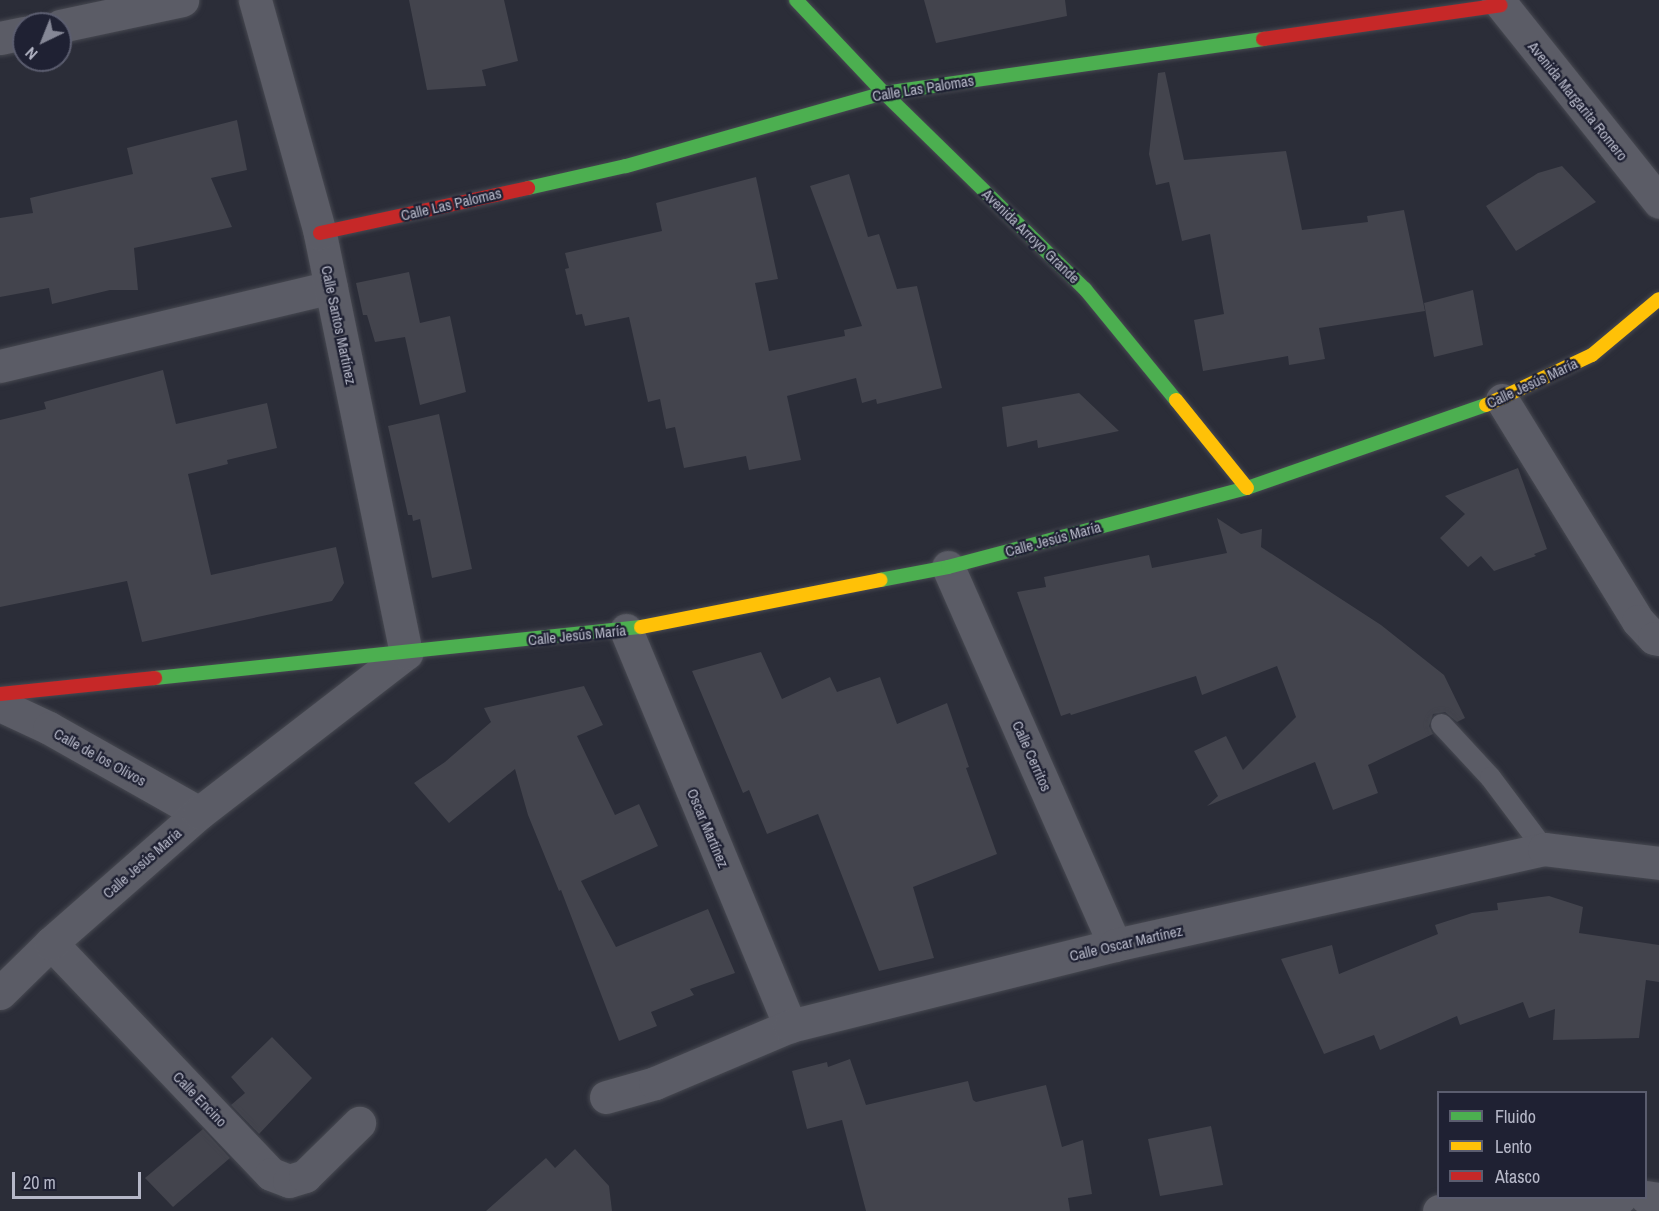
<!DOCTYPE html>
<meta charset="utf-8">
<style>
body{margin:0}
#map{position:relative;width:1659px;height:1211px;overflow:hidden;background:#2b2d38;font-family:"Archivo Narrow",sans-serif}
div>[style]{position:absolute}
.building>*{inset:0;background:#43444d}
.roads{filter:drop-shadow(0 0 2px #474951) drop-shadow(0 0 2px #474951)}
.lane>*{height:21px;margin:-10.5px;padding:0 10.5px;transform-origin:10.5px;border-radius:10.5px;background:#5b5c66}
.street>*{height:33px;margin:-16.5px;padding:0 16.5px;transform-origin:16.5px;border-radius:16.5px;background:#5b5c66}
.fast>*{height:14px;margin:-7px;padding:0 7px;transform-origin:7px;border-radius:7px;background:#4caf50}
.slow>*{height:14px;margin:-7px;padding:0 7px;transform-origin:7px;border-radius:7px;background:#ffc107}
.jam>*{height:14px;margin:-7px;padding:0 7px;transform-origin:7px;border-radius:7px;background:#c62828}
span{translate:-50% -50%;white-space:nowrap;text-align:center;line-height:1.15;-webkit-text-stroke:4.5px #1f2133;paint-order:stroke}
.street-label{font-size:15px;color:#b6b8c8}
.legend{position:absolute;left:1437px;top:1091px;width:210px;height:108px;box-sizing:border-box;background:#1f2133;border:2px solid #5b5d6f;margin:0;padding:8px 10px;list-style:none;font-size:18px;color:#b6b8c8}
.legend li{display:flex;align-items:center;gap:12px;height:30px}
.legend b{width:30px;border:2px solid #5b5d6f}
.north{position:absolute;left:12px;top:12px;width:60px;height:60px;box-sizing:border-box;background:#1f2133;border:2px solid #5b5d6f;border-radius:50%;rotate:223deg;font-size:16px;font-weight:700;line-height:24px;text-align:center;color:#b6b8c8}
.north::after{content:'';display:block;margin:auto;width:21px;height:27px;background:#858796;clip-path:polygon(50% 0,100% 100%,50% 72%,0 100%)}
.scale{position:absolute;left:12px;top:1172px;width:129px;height:27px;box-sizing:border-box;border:3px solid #b6b8c8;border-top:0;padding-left:8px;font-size:18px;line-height:21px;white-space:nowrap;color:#b6b8c8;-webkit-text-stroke:4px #1f2133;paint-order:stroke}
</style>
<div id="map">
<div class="building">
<i style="clip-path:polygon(409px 0,504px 0,518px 61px,482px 70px,486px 86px,427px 90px)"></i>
<i style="clip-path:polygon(924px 0,1065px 0,1067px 16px,936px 43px)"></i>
<i style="clip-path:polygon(1165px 72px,1184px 160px,1286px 151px,1302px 230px,1368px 222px,1367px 216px,1404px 210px,1425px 311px,1319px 328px,1325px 359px,1289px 365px,1288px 356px,1203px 371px,1194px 320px,1224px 314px,1210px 234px,1182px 241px,1169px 182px,1156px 185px,1149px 154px,1158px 73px)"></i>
<i style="clip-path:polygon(237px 120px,247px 170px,211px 178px,232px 227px,134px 248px,138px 290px,110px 290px,52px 304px,49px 288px,0 297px,0 218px,33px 213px,30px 198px,133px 174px,127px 148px)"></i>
<i style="clip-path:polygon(1562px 166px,1596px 202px,1516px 251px,1486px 206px,1538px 173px)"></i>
<i style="clip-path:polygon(849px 174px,868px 237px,879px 234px,897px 289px,917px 286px,942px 388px,877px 404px,876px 399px,862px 403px,856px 378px,787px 396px,801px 460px,749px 470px,746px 456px,684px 468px,675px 427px,666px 429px,660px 399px,648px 402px,629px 317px,585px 326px,582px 314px,576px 315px,565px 269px,569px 268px,565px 253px,662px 231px,656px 203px,756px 177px,778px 279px,755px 283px,769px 351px,845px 336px,844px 330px,862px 326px,810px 186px)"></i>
<i style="clip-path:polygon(409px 272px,420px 323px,450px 316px,466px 392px,420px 405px,405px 337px,375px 342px,367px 315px,363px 315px,356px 283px)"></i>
<i style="clip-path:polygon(1473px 290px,1483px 345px,1434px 357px,1424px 303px)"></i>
<i style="clip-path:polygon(163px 370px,176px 424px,267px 403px,277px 448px,227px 460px,228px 464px,188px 474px,211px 575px,336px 547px,344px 583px,332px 601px,142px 642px,127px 581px,0 607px,0 420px,46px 409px,44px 402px)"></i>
<i style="clip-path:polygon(1079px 393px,1119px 431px,1038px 448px,1037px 440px,1007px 447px,1002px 407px)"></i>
<i style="clip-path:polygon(439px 414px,472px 569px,432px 578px,420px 519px,413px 521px,412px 515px,408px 515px,388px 426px)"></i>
<i style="clip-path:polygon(1518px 468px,1547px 549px,1534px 554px,1536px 556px,1494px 571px,1481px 556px,1468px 567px,1440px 538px,1465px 514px,1445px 496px)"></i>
<i style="clip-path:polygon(1217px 518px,1241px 534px,1262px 529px,1261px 547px,1381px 625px,1444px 675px,1465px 718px,1457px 722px,1445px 712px,1433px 714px,1429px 726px,1433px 734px,1368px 765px,1378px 793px,1333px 810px,1315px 762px,1207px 806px,1218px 796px,1194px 751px,1226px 736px,1243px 770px,1296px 717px,1277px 666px,1202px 695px,1196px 676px,1071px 715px,1070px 713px,1061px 716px,1017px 592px,1046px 587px,1044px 577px,1149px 555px,1152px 568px,1227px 553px)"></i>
<i style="clip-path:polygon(761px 652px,782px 699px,830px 677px,837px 692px,880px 677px,897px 724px,947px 703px,969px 767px,966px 768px,997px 854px,913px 887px,934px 958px,879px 971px,818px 814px,767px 834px,749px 790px,743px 793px,692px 671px)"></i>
<i style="clip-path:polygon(584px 686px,603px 725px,577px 736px,615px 815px,639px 804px,658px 846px,581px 881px,616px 947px,708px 909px,735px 973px,690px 989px,694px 995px,651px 1012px,657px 1026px,619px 1041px,561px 890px,559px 891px,528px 815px,515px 769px,449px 823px,414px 783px,445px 762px,491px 722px,484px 708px)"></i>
<i style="clip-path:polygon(1549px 896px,1583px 907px,1579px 933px,1659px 945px,1659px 982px,1646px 980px,1639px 1038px,1553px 1040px,1555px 1009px,1529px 1018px,1523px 1002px,1460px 1025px,1457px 1016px,1380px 1050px,1374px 1035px,1324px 1054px,1281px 959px,1332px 945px,1339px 974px,1438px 934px,1435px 925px,1472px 913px,1498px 910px,1497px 903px)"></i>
<i style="clip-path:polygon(272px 1037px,312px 1078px,259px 1134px,231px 1105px,245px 1093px,231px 1077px)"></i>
<i style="clip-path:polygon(850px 1059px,866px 1105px,968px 1081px,973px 1100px,976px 1102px,1046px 1085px,1062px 1147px,1083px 1140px,1092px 1194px,1068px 1198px,1070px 1211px,866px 1211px,842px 1120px,807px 1129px,792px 1071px,827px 1062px,828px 1067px)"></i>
<i style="clip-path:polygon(1211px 1126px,1223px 1185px,1160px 1196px,1148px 1139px)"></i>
<i style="clip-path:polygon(203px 1129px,230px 1158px,173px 1207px,145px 1178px)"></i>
<i style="clip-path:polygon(575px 1149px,609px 1186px,612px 1211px,486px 1211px,546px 1158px,555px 1168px)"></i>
</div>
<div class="roads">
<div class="lane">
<i style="left:1441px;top:724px;width:72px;rotate:47.2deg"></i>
<i style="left:1490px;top:777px;width:90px;rotate:53.1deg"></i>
</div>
<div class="street">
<i style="left:1498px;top:0;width:258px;rotate:51.4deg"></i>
<i style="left:60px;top:26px;width:125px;rotate:-12deg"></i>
<i style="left:0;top:38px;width:25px;rotate:-12deg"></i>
<i style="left:0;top:366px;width:340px;rotate:-13.4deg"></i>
<i style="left:1502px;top:400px;width:259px;rotate:58.4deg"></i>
<i style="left:1638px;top:621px;width:23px;rotate:47deg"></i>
<i style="left:1654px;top:638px;width:5px;rotate:11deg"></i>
<i style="left:948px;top:567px;width:413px;rotate:66.2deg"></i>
<i style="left:626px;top:630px;width:429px;rotate:67.5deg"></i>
<i style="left:0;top:705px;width:54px;rotate:25.1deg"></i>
<i style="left:49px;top:728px;width:172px;rotate:29.5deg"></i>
<i style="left:51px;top:943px;width:319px;rotate:46.4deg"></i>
<i style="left:271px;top:1174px;width:19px;rotate:21deg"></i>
<i style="left:289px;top:1181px;width:17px;rotate:-17deg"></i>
<i style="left:305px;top:1176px;width:76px;rotate:-44.5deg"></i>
<i style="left:0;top:993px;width:71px;rotate:-44.4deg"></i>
<i style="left:51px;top:943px;width:197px;rotate:-41.3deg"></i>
<i style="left:199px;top:813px;width:262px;rotate:-37.7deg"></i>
<i style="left:406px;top:653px;width:429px;rotate:-101.6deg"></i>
<i style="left:320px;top:233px;width:242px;rotate:-105.6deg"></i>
<i style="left:606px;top:1097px;width:51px;rotate:-15.9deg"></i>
<i style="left:655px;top:1083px;width:147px;rotate:-22.9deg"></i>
<i style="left:790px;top:1026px;width:335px;rotate:-14deg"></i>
<i style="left:1115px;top:945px;width:440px;rotate:-12.6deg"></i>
<i style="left:1544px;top:849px;width:116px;rotate:6.9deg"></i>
<i style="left:1646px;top:1197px;width:13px;rotate:9deg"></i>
<i style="left:1439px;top:1211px;width:181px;rotate:-4.1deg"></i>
</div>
<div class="fast">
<i style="left:796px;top:0;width:128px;rotate:46.6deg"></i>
<i style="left:884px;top:93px;width:281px;rotate:44.3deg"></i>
<i style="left:1085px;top:289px;width:144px;rotate:50.7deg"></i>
<i style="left:528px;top:188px;width:100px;rotate:-12.7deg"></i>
<i style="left:626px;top:166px;width:268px;rotate:-15.8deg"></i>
<i style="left:884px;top:93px;width:383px;rotate:-8.1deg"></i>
<i style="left:880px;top:580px;width:69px;rotate:-10.8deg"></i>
<i style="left:948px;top:567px;width:309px;rotate:-14.8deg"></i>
<i style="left:1247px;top:488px;width:253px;rotate:-19.2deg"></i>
<i style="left:155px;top:678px;width:489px;rotate:-6deg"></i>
</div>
<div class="slow">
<i style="left:1176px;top:400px;width:113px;rotate:51.1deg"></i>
<i style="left:1486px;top:405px;width:117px;rotate:-25.3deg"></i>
<i style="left:1592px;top:355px;width:87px;rotate:-39.9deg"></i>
<i style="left:641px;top:627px;width:244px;rotate:-11.1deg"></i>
</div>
<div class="jam">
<i style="left:1263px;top:39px;width:240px;rotate:-8.1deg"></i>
<i style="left:320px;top:233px;width:213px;rotate:-12.2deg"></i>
<i style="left:0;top:694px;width:156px;rotate:-5.9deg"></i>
</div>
</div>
<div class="street-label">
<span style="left:923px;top:88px;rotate:-9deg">Calle Las Palomas</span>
<span style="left:1578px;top:101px;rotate:51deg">Avenida Margarita Romero</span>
<span style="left:451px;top:204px;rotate:-13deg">Calle Las Palomas</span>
<span style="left:1031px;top:236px;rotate:44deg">Avenida Arroyo Grande</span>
<span style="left:339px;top:325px;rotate:78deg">Calle Santos Martínez</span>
<span style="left:1532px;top:383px;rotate:-25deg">Calle Jesús María</span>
<span style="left:1053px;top:539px;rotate:-15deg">Calle Jesús María</span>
<span style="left:577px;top:635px;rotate:-6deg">Calle Jesús María</span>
<span style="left:1032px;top:756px;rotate:66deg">Calle Cerritos</span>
<span style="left:100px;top:757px;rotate:29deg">Calle de los Olivos</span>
<span style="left:708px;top:828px;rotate:67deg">Oscar Martínez</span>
<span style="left:142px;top:863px;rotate:-41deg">Calle Jesús María</span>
<span style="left:1126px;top:943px;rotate:-13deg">Calle Oscar Martínez</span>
<span style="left:200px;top:1099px;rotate:46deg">Calle Encino</span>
</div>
<ul class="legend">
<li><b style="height:8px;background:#4caf50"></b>Fluido</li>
<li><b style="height:8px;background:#ffc107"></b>Lento</li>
<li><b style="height:8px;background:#c62828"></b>Atasco</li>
</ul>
<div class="north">N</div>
<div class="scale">20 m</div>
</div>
